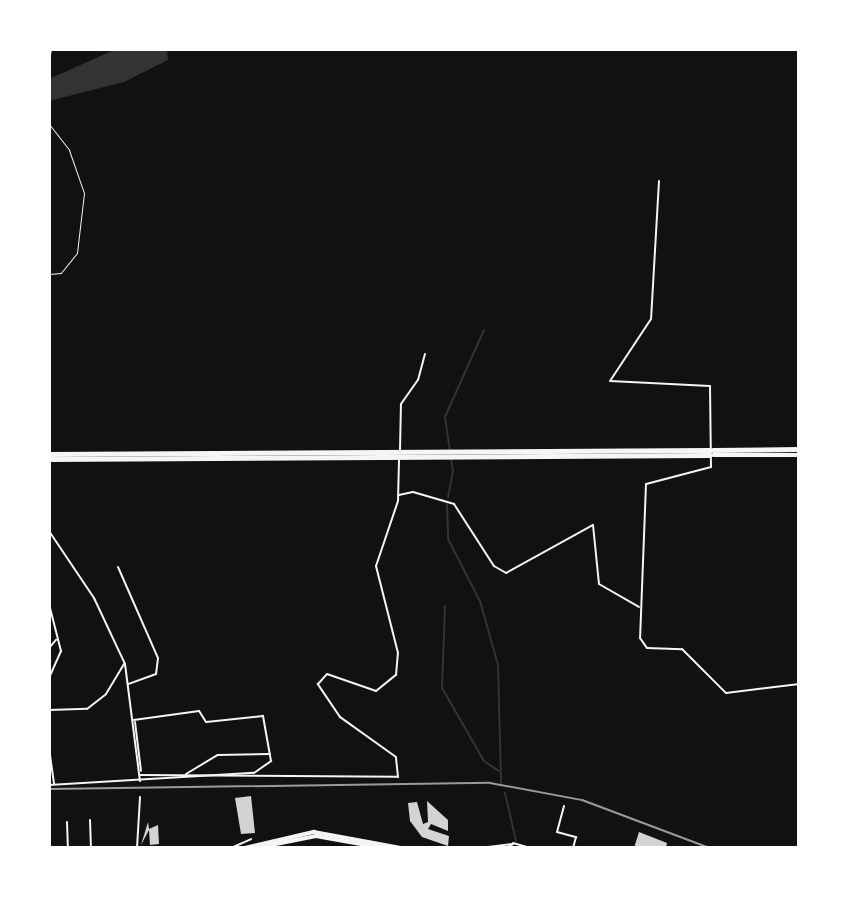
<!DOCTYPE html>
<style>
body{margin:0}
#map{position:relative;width:848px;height:897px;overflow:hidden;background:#111;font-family:"PT Serif",serif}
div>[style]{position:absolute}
.water>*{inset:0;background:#333}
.stream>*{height:2px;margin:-1px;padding:0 1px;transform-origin:1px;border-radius:1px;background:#333}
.building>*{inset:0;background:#d3d3d3}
.path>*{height:1px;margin:-0.5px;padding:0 0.5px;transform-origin:0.5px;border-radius:0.5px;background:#f5f5f5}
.minor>*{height:2px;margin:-1px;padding:0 1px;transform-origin:1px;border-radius:1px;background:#f5f5f5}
.primary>*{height:3.5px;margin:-1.75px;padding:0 1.75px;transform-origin:1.75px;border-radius:1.75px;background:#f5f5f5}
.motorway>*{height:4.5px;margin:-2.25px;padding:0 2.25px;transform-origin:2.25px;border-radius:2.25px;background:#f5f5f5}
.rail>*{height:2px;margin:-1px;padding:0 1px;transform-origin:1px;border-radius:1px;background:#9a9a9a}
span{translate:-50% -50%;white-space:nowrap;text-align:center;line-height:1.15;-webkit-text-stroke:7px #fff;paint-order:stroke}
.frame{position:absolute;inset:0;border:51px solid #fff;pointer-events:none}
</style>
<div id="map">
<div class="water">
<i style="clip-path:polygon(116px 49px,167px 49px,168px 60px,124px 82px,49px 101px,49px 79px)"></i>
</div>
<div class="stream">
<i style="left:448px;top:497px;width:25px;rotate:-79deg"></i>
<i style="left:453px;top:472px;width:56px;rotate:-98.3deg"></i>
<i style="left:445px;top:417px;width:95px;rotate:-65.9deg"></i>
<i style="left:447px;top:504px;width:35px;rotate:88deg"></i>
<i style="left:448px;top:539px;width:70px;rotate:62.7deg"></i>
<i style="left:480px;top:601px;width:66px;rotate:74.3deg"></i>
<i style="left:498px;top:665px;width:118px;rotate:88.5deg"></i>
<i style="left:445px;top:606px;width:82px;rotate:92.1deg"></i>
<i style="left:442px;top:688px;width:84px;rotate:60.1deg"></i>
<i style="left:484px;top:761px;width:18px;rotate:34deg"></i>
<i style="left:505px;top:793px;width:49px;rotate:77.1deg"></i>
</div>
<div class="building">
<i style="clip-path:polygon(251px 796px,255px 833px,241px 834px,235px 798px)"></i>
<i style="clip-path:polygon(427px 801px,448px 820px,448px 831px,431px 824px,428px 829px,449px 836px,448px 846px,422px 837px,410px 821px,408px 803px,417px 802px,423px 824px,428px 822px)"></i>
<i style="clip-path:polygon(148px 822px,149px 829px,158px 825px,159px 844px,150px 845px,149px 830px,141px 845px)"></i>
<i style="clip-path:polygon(639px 832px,667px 843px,666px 848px,634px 848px)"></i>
</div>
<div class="path">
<i style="left:49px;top:61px;width:12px;rotate:-81deg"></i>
<i style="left:49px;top:124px;width:33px;rotate:52deg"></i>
<i style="left:69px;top:150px;width:46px;rotate:70.8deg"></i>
<i style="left:84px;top:193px;width:60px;rotate:96.7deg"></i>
<i style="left:77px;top:253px;width:26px;rotate:129deg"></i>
<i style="left:61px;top:273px;width:12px;rotate:175deg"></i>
</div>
<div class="minor">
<i style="left:659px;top:181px;width:138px;rotate:93.3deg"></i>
<i style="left:651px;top:319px;width:74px;rotate:123.5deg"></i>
<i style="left:610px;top:381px;width:100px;rotate:2.9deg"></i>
<i style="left:710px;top:386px;width:81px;rotate:89.3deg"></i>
<i style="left:711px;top:467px;width:67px;rotate:165.3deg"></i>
<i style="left:646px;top:484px;width:154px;rotate:92.2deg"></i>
<i style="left:640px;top:638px;width:12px;rotate:55deg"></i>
<i style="left:647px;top:648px;width:35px;rotate:2deg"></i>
<i style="left:682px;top:649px;width:62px;rotate:45deg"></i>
<i style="left:726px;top:693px;width:74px;rotate:-7deg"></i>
<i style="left:400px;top:450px;width:46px;rotate:-88.8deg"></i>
<i style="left:401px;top:404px;width:29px;rotate:-55deg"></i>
<i style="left:418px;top:380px;width:27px;rotate:-75deg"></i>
<i style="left:399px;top:495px;width:14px;rotate:-12deg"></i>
<i style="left:413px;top:492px;width:43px;rotate:16.3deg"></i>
<i style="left:454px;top:504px;width:74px;rotate:57.2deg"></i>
<i style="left:494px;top:566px;width:14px;rotate:30deg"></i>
<i style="left:506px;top:573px;width:99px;rotate:-28.9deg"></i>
<i style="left:593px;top:525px;width:59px;rotate:84.2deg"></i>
<i style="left:599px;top:584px;width:46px;rotate:29.9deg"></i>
<i style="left:49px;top:531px;width:81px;rotate:56.1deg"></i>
<i style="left:94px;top:598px;width:73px;rotate:64.8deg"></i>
<i style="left:125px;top:664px;width:118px;rotate:82.7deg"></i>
<i style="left:118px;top:567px;width:99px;rotate:66.3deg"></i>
<i style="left:158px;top:658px;width:16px;rotate:97deg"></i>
<i style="left:156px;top:674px;width:29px;rotate:160deg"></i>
<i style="left:49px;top:604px;width:49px;rotate:75.7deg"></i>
<i style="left:61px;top:651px;width:30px;rotate:114deg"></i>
<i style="left:49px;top:648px;width:11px;rotate:-49deg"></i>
<i style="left:49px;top:710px;width:38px;rotate:-2deg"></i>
<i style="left:87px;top:709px;width:24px;rotate:-38deg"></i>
<i style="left:106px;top:694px;width:35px;rotate:-59deg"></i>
<i style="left:135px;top:722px;width:49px;rotate:83deg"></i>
<i style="left:49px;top:748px;width:36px;rotate:82deg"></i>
<i style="left:186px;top:774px;width:37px;rotate:-31deg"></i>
<i style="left:218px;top:755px;width:52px;rotate:-1.1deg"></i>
<i style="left:140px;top:775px;width:258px;rotate:0.4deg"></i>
<i style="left:398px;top:777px;width:20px;rotate:-96deg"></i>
<i style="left:396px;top:757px;width:69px;rotate:-144.5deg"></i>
<i style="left:340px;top:717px;width:40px;rotate:-124deg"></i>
<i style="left:318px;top:684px;width:13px;rotate:-48deg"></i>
<i style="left:327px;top:674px;width:52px;rotate:19.1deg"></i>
<i style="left:376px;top:691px;width:26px;rotate:-39deg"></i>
<i style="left:396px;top:675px;width:22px;rotate:-85deg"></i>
<i style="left:398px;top:653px;width:90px;rotate:-104.2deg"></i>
<i style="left:376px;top:566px;width:69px;rotate:-71.3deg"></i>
<i style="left:398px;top:501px;width:42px;rotate:-88.6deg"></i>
<i style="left:49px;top:785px;width:205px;rotate:-3.4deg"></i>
<i style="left:254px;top:773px;width:21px;rotate:-35deg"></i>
<i style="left:271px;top:761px;width:46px;rotate:-100.1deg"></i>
<i style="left:263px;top:716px;width:57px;rotate:174deg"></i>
<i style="left:206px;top:722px;width:13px;rotate:-122deg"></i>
<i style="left:199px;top:711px;width:66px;rotate:172.1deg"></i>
<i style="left:564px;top:806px;width:27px;rotate:105deg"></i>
<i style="left:557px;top:832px;width:20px;rotate:15deg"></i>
<i style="left:576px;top:837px;width:11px;rotate:105deg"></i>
<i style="left:90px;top:820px;width:28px;rotate:88deg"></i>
<i style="left:67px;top:822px;width:26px;rotate:88deg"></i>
<i style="left:513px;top:843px;width:19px;rotate:16deg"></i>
<i style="left:487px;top:847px;width:8px;rotate:7deg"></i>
<i style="left:137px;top:848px;width:51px;rotate:-86.6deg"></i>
<i style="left:231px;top:848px;width:22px;rotate:-24deg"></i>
<i style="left:480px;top:848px;width:33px;rotate:-7deg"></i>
<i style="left:513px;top:844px;width:9px;rotate:153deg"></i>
</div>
<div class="primary">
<i style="left:245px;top:848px;width:71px;rotate:-13.1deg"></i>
<i style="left:314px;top:832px;width:88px;rotate:10.4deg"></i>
<i style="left:256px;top:848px;width:61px;rotate:-11.3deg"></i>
<i style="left:316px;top:836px;width:68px;rotate:10.2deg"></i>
</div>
<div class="motorway">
<i style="left:713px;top:450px;width:86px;rotate:-0.7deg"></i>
<i style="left:49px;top:454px;width:660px;rotate:-0.35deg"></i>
<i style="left:713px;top:455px;width:86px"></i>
<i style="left:49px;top:459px;width:660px;rotate:-0.35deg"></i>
</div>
<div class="rail">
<i style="left:49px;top:789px;width:441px;rotate:-0.8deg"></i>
<i style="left:490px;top:783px;width:94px;rotate:10.5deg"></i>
<i style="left:582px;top:800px;width:137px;rotate:20.6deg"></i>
</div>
<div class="frame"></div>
</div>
